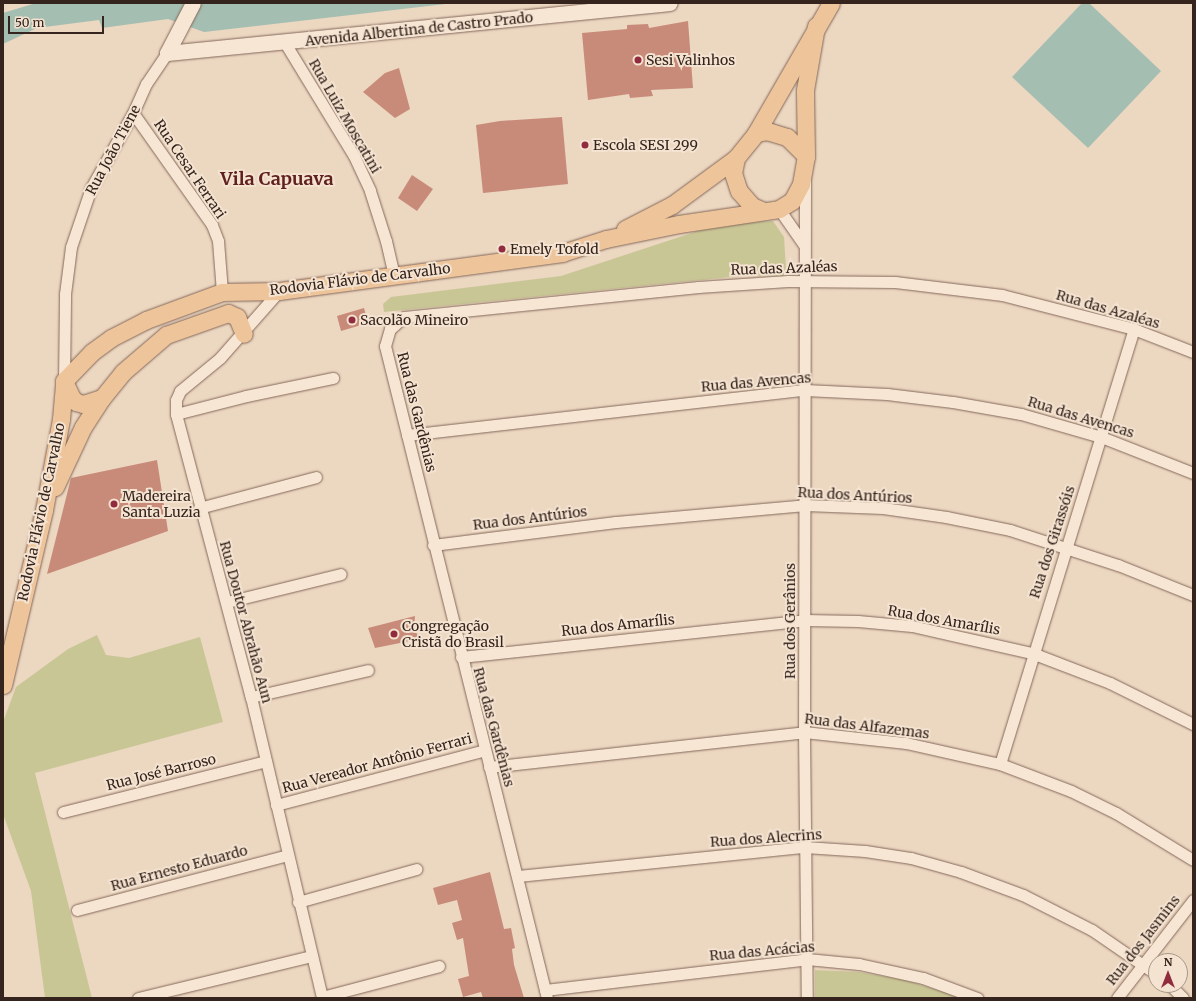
<!DOCTYPE html>
<meta charset="utf-8">
<style>
body{margin:0}
#map{position:relative;width:1196px;height:1001px;overflow:hidden;background:#ecd7c1;font-family:Merriweather,serif}
div>[style]{position:absolute}
.green>*{inset:0;background:#c9c696}
.water>*{inset:0;background:#a4beb2}
.building>*{inset:0;background:#c88b79}
.roads{filter:drop-shadow(0 0 1px #84685a) drop-shadow(0 0 1px #84685a)}
.street>*{height:11px;margin:-5.5px;padding:0 5.5px;transform-origin:5.5px;border-radius:5.5px;background:#f7e6d4}
.secondary>*{height:15px;margin:-7.5px;padding:0 7.5px;transform-origin:7.5px;border-radius:7.5px;background:#f7e6d4}
.primary>*{height:17px;margin:-8.5px;padding:0 8.5px;transform-origin:8.5px;border-radius:8.5px;background:#eec49a}
.dots>*{width:11px;height:11px;translate:-50% -50%;box-sizing:border-box;border:2px solid #f4e3d0;border-radius:50%}
span{translate:-50% -50%;white-space:nowrap;text-align:center;line-height:1.15;-webkit-text-stroke:4px #f4e3d0;paint-order:stroke}
.street-label{font-size:14px;color:#35241d}
.poi-label{font-size:14px;color:#35241d}
.left{translate:0 -50%;text-align:left}
.district-label{font-size:18px;color:#5f201e;font-weight:700}
.frame{position:absolute;inset:0;border:4px solid #35241d;pointer-events:none}
.north{position:absolute;left:1148px;top:953px;width:40px;height:40px;box-sizing:border-box;background:#f4e3d0;border:1px solid #a89788;border-radius:50%;rotate:0deg;font-size:11px;font-weight:700;line-height:16px;text-align:center;color:#35241d}
.north::after{content:'';display:block;margin:auto;width:14px;height:18px;background:#912c3f;clip-path:polygon(50% 0,100% 100%,50% 72%,0 100%)}
.scale{position:absolute;left:8px;top:16px;width:96px;height:18px;box-sizing:border-box;border:2px solid #35241d;border-top:0;padding-left:5px;font-size:12px;line-height:14px;white-space:nowrap;color:#35241d;-webkit-text-stroke:3px #f4e3d0;paint-order:stroke}
</style>
<div id="map">
<div class="green">
<i style="clip-path:polygon(773px 221px,784px 237px,786px 269px,783px 277px,751px 275px,384px 312px,383px 304px,391px 297px,561px 276px,722px 223px)"></i>
<i style="clip-path:polygon(97px 635px,106px 655px,129px 658px,200px 637px,223px 722px,35px 773px,92px 998px,45px 998px,31px 891px,3px 814px,3px 722px,16px 687px,68px 649px)"></i>
<i style="clip-path:polygon(815px 970px,859px 972px,905px 980px,963px 998px,815px 998px)"></i>
</div>
<div class="water">
<i style="clip-path:polygon(36px 3px,454px 3px,204px 32px,168px 19px,102px 28px,99px 20px,37px 28px,3px 44px,3px 13px)"></i>
<i style="clip-path:polygon(1082px 3px,1089px 3px,1161px 71px,1088px 148px,1012px 77px)"></i>
</div>
<div class="building">
<i style="clip-path:polygon(688px 21px,693px 88px,651px 90px,653px 96px,630px 98px,629px 94px,588px 100px,582px 33px,627px 29px,627px 25px,648px 24px,649px 28px)"></i>
<i style="clip-path:polygon(399px 68px,410px 109px,395px 118px,363px 92px,385px 73px)"></i>
<i style="clip-path:polygon(562px 117px,568px 184px,483px 193px,476px 125px,500px 121px)"></i>
<i style="clip-path:polygon(412px 175px,433px 189px,417px 211px,398px 198px)"></i>
<i style="clip-path:polygon(364px 308px,368px 323px,341px 331px,337px 316px)"></i>
<i style="clip-path:polygon(157px 460px,168px 531px,47px 574px,71px 478px)"></i>
<i style="clip-path:polygon(415px 616px,414px 629px,420px 639px,375px 648px,368px 628px)"></i>
<i style="clip-path:polygon(490px 872px,504px 929px,511px 928px,515px 948px,512px 949px,514px 965px,524px 998px,483px 998px,481px 992px,463px 997px,458px 979px,469px 976px,463px 938px,457px 940px,452px 923px,462px 920px,457px 900px,438px 905px,433px 888px)"></i>
</div>
<div class="roads">
<div class="street">
<i style="left:285px;top:43px;width:132px;rotate:58.6deg"></i>
<i style="left:354px;top:156px;width:38px;rotate:65deg"></i>
<i style="left:370px;top:191px;width:52px;rotate:72.3deg"></i>
<i style="left:386px;top:241px;width:35px;rotate:77deg"></i>
<i style="left:133px;top:113px;width:137px;rotate:54.8deg"></i>
<i style="left:212px;top:225px;width:17px;rotate:69deg"></i>
<i style="left:218px;top:241px;width:51px;rotate:85.5deg"></i>
<i style="left:805px;top:181px;width:551px;rotate:90.1deg"></i>
<i style="left:804px;top:732px;width:266px;rotate:89.4deg"></i>
<i style="left:779px;top:209px;width:44px;rotate:55.2deg"></i>
<i style="left:279px;top:291px;width:89px;rotate:131.4deg"></i>
<i style="left:220px;top:358px;width:52px;rotate:140.5deg"></i>
<i style="left:180px;top:391px;width:10px;rotate:114deg"></i>
<i style="left:176px;top:400px;width:14px;rotate:90deg"></i>
<i style="left:176px;top:414px;width:293px;rotate:75.2deg"></i>
<i style="left:251px;top:697px;width:309px;rotate:76.7deg"></i>
<i style="left:64px;top:381px;width:87px;rotate:-89.3deg"></i>
<i style="left:65px;top:294px;width:47px;rotate:-82.7deg"></i>
<i style="left:71px;top:247px;width:62px;rotate:-71.3deg"></i>
<i style="left:91px;top:188px;width:86px;rotate:-60.8deg"></i>
<i style="left:133px;top:113px;width:32px;rotate:-66deg"></i>
<i style="left:146px;top:84px;width:37px;rotate:-56deg"></i>
<i style="left:176px;top:414px;width:72px;rotate:-14.4deg"></i>
<i style="left:246px;top:396px;width:89px;rotate:-11.7deg"></i>
<i style="left:407px;top:435px;width:401px;rotate:-6.5deg"></i>
<i style="left:805px;top:390px;width:82px;rotate:2.8deg"></i>
<i style="left:887px;top:394px;width:66px;rotate:6.9deg"></i>
<i style="left:953px;top:402px;width:69px;rotate:10deg"></i>
<i style="left:1021px;top:414px;width:83px;rotate:16deg"></i>
<i style="left:1101px;top:437px;width:99px;rotate:21.4deg"></i>
<i style="left:199px;top:508px;width:121px;rotate:-14.8deg"></i>
<i style="left:433px;top:545px;width:184px;rotate:-7.2deg"></i>
<i style="left:616px;top:522px;width:190px;rotate:-5.1deg"></i>
<i style="left:805px;top:505px;width:78px;rotate:2.2deg"></i>
<i style="left:883px;top:508px;width:64px;rotate:8.1deg"></i>
<i style="left:946px;top:517px;width:65px;rotate:11.5deg"></i>
<i style="left:1010px;top:530px;width:114px;rotate:18deg"></i>
<i style="left:1118px;top:565px;width:81px;rotate:21.8deg"></i>
<i style="left:227px;top:602px;width:117px;rotate:-13.8deg"></i>
<i style="left:461px;top:657px;width:346px;rotate:-6.1deg"></i>
<i style="left:805px;top:620px;width:53px;rotate:1.1deg"></i>
<i style="left:858px;top:621px;width:54px;rotate:5.3deg"></i>
<i style="left:912px;top:626px;width:123px;rotate:12.7deg"></i>
<i style="left:1032px;top:653px;width:84px;rotate:21deg"></i>
<i style="left:1110px;top:683px;width:93px;rotate:26.3deg"></i>
<i style="left:251px;top:697px;width:120px;rotate:-13deg"></i>
<i style="left:1000px;top:764px;width:455px;rotate:-72.9deg"></i>
<i style="left:489px;top:767px;width:317px;rotate:-6.3deg"></i>
<i style="left:804px;top:732px;width:103px;rotate:6.2deg"></i>
<i style="left:906px;top:743px;width:96px;rotate:12.6deg"></i>
<i style="left:1000px;top:764px;width:76px;rotate:20.8deg"></i>
<i style="left:1071px;top:791px;width:50px;rotate:26.1deg"></i>
<i style="left:1116px;top:813px;width:90px;rotate:31.4deg"></i>
<i style="left:276px;top:805px;width:216px;rotate:-14.7deg"></i>
<i style="left:63px;top:812px;width:209px;rotate:-14.1deg"></i>
<i style="left:518px;top:876px;width:288px;rotate:-5.8deg"></i>
<i style="left:805px;top:847px;width:60px;rotate:3.8deg"></i>
<i style="left:865px;top:851px;width:47px;rotate:8.7deg"></i>
<i style="left:911px;top:858px;width:52px;rotate:15.6deg"></i>
<i style="left:961px;top:872px;width:66px;rotate:20.4deg"></i>
<i style="left:1023px;top:895px;width:77px;rotate:26.9deg"></i>
<i style="left:1092px;top:930px;width:78px;rotate:34.5deg"></i>
<i style="left:298px;top:902px;width:123px;rotate:-15.6deg"></i>
<i style="left:77px;top:910px;width:218px;rotate:-14.6deg"></i>
<i style="left:1170px;top:985px;width:18px;rotate:45deg"></i>
<i style="left:545px;top:990px;width:264px;rotate:-6.7deg"></i>
<i style="left:807px;top:959px;width:52px;rotate:5.5deg"></i>
<i style="left:859px;top:964px;width:66px;rotate:12.3deg"></i>
<i style="left:923px;top:978px;width:58px;rotate:20.3deg"></i>
<i style="left:322px;top:997px;width:121px;rotate:-14.8deg"></i>
<i style="left:138px;top:998px;width:179px;rotate:-13.6deg"></i>
<i style="left:547px;top:998px;width:672px;rotate:-103.95deg"></i>
<i style="left:385px;top:346px;width:18px;rotate:-74deg"></i>
<i style="left:390px;top:329px;width:18px;rotate:-41deg"></i>
<i style="left:404px;top:317px;width:296px;rotate:-5.8deg"></i>
<i style="left:698px;top:287px;width:90px;rotate:-3.8deg"></i>
<i style="left:788px;top:281px;width:107px;rotate:0.5deg"></i>
<i style="left:895px;top:282px;width:108px;rotate:6.9deg"></i>
<i style="left:1002px;top:295px;width:136px;rotate:14.4deg"></i>
<i style="left:1134px;top:329px;width:63px;rotate:21.3deg"></i>
<i style="left:1117px;top:998px;width:124px;rotate:-52.2deg"></i>
</div>
<div class="secondary">
<i style="left:167px;top:53px;width:505px;rotate:-5.68deg"></i>
<i style="left:167px;top:53px;width:56px;rotate:-62.5deg"></i>
</div>
<div class="primary">
<i style="left:756px;top:133px;width:11px;rotate:-10deg"></i>
<i style="left:767px;top:131px;width:21px;rotate:17deg"></i>
<i style="left:787px;top:137px;width:27px;rotate:45deg"></i>
<i style="left:736px;top:158px;width:15px;rotate:101deg"></i>
<i style="left:733px;top:173px;width:19px;rotate:72deg"></i>
<i style="left:739px;top:191px;width:20px;rotate:49deg"></i>
<i style="left:752px;top:206px;width:13px;rotate:23deg"></i>
<i style="left:625px;top:229px;width:53px;rotate:-27.1deg"></i>
<i style="left:672px;top:205px;width:79px;rotate:-36.3deg"></i>
<i style="left:736px;top:158px;width:32px;rotate:-51deg"></i>
<i style="left:756px;top:133px;width:150px;rotate:-60deg"></i>
<i style="left:64px;top:381px;width:19px;rotate:65deg"></i>
<i style="left:72px;top:398px;width:6px;rotate:45deg"></i>
<i style="left:76px;top:402px;width:7px;rotate:16deg"></i>
<i style="left:83px;top:404px;width:20px;rotate:-18deg"></i>
<i style="left:55px;top:487px;width:66px;rotate:-65deg"></i>
<i style="left:83px;top:427px;width:35px;rotate:-57deg"></i>
<i style="left:102px;top:398px;width:33px;rotate:-51deg"></i>
<i style="left:123px;top:372px;width:57px;rotate:-40.7deg"></i>
<i style="left:166px;top:335px;width:66px;rotate:-19.5deg"></i>
<i style="left:228px;top:313px;width:10px;rotate:24deg"></i>
<i style="left:237px;top:317px;width:18px;rotate:68deg"></i>
<i style="left:3px;top:685px;width:180px;rotate:-76.8deg"></i>
<i style="left:44px;top:510px;width:93px;rotate:-79.4deg"></i>
<i style="left:61px;top:419px;width:38px;rotate:-85deg"></i>
<i style="left:64px;top:381px;width:40px;rotate:-46deg"></i>
<i style="left:92px;top:352px;width:24px;rotate:-36deg"></i>
<i style="left:111px;top:338px;width:39px;rotate:-27deg"></i>
<i style="left:146px;top:320px;width:81px;rotate:-20.2deg"></i>
<i style="left:222px;top:292px;width:57px;rotate:-1deg"></i>
<i style="left:279px;top:291px;width:286px;rotate:-7.6deg"></i>
<i style="left:562px;top:253px;width:46px;rotate:-17.7deg"></i>
<i style="left:606px;top:239px;width:75px;rotate:-11.6deg"></i>
<i style="left:679px;top:224px;width:101px;rotate:-8.5deg"></i>
<i style="left:779px;top:209px;width:15px;rotate:-32deg"></i>
<i style="left:792px;top:201px;width:19px;rotate:-62deg"></i>
<i style="left:801px;top:184px;width:28px;rotate:-80deg"></i>
<i style="left:806px;top:156px;width:66px;rotate:-90.9deg"></i>
<i style="left:805px;top:90px;width:65px;rotate:-80.2deg"></i>
</div>
</div>
<div class="dots">
<i style="left:638px;top:60px;background:#912c3f"></i>
<i style="left:585px;top:145px;background:#912c3f"></i>
<i style="left:502px;top:249px;background:#912c3f"></i>
<i style="left:352px;top:320px;background:#912c3f"></i>
<i style="left:114px;top:504px;background:#912c3f"></i>
<i style="left:394px;top:634px;background:#912c3f"></i>
</div>
<div class="street-label">
<span style="left:419px;top:29px;rotate:-6deg">Avenida Albertina de Castro Prado</span>
<span style="left:345px;top:116px;rotate:60deg">Rua Luiz Moscatini</span>
<span style="left:113px;top:150px;rotate:-62deg">Rua João Tiene</span>
<span style="left:190px;top:169px;rotate:56deg">Rua Cesar Ferrari</span>
<span style="left:784px;top:268px;rotate:-2deg">Rua das Azaléas</span>
<span style="left:360px;top:279px;rotate:-7deg">Rodovia Flávio de Carvalho</span>
<span style="left:1108px;top:309px;rotate:16deg">Rua das Azaléas</span>
<span style="left:756px;top:382px;rotate:-5deg">Rua das Avencas</span>
<span style="left:417px;top:412px;rotate:76deg">Rua das Gardênias</span>
<span style="left:1081px;top:417px;rotate:17deg">Rua das Avencas</span>
<span style="left:855px;top:495px;rotate:3deg">Rua dos Antúrios</span>
<span style="left:41px;top:512px;rotate:-78deg">Rodovia Flávio de Carvalho</span>
<span style="left:530px;top:518px;rotate:-7deg">Rua dos Antúrios</span>
<span style="left:1052px;top:542px;rotate:-72deg">Rua dos Girassóis</span>
<span style="left:944px;top:620px;rotate:10deg">Rua dos Amarílis</span>
<span style="left:790px;top:621px;rotate:-90deg">Rua dos Gerânios</span>
<span style="left:246px;top:622px;rotate:75deg">Rua Doutor Abrahão Aun</span>
<span style="left:618px;top:625px;rotate:-6deg">Rua dos Amarílis</span>
<span style="left:867px;top:726px;rotate:7deg">Rua das Alfazemas</span>
<span style="left:494px;top:727px;rotate:75deg">Rua das Gardênias</span>
<span style="left:377px;top:763px;rotate:-15deg">Rua Vereador Antônio Ferrari</span>
<span style="left:161px;top:772px;rotate:-14deg">Rua José Barroso</span>
<span style="left:766px;top:838px;rotate:-4deg">Rua dos Alecrins</span>
<span style="left:179px;top:868px;rotate:-15deg">Rua Ernesto Eduardo</span>
<span style="left:1143px;top:940px;rotate:-52deg">Rua dos Jasmins</span>
<span style="left:762px;top:951px;rotate:-5deg">Rua das Acácias</span>
</div>
<div class="poi-label">
<span class="left" style="left:646px;top:60px">Sesi Valinhos</span>
<span class="left" style="left:593px;top:145px">Escola SESI 299</span>
<span class="left" style="left:510px;top:249px">Emely Tofold</span>
<span class="left" style="left:360px;top:320px">Sacolão Mineiro</span>
<span class="left" style="left:122px;top:504px">Madereira<br>Santa Luzia</span>
<span class="left" style="left:402px;top:634px">Congregação<br>Cristã do Brasil</span>
</div>
<div class="district-label">
<span style="left:277px;top:179px">Vila Capuava</span>
</div>
<div class="frame"></div>
<div class="north">N</div>
<div class="scale">50 m</div>
</div>
